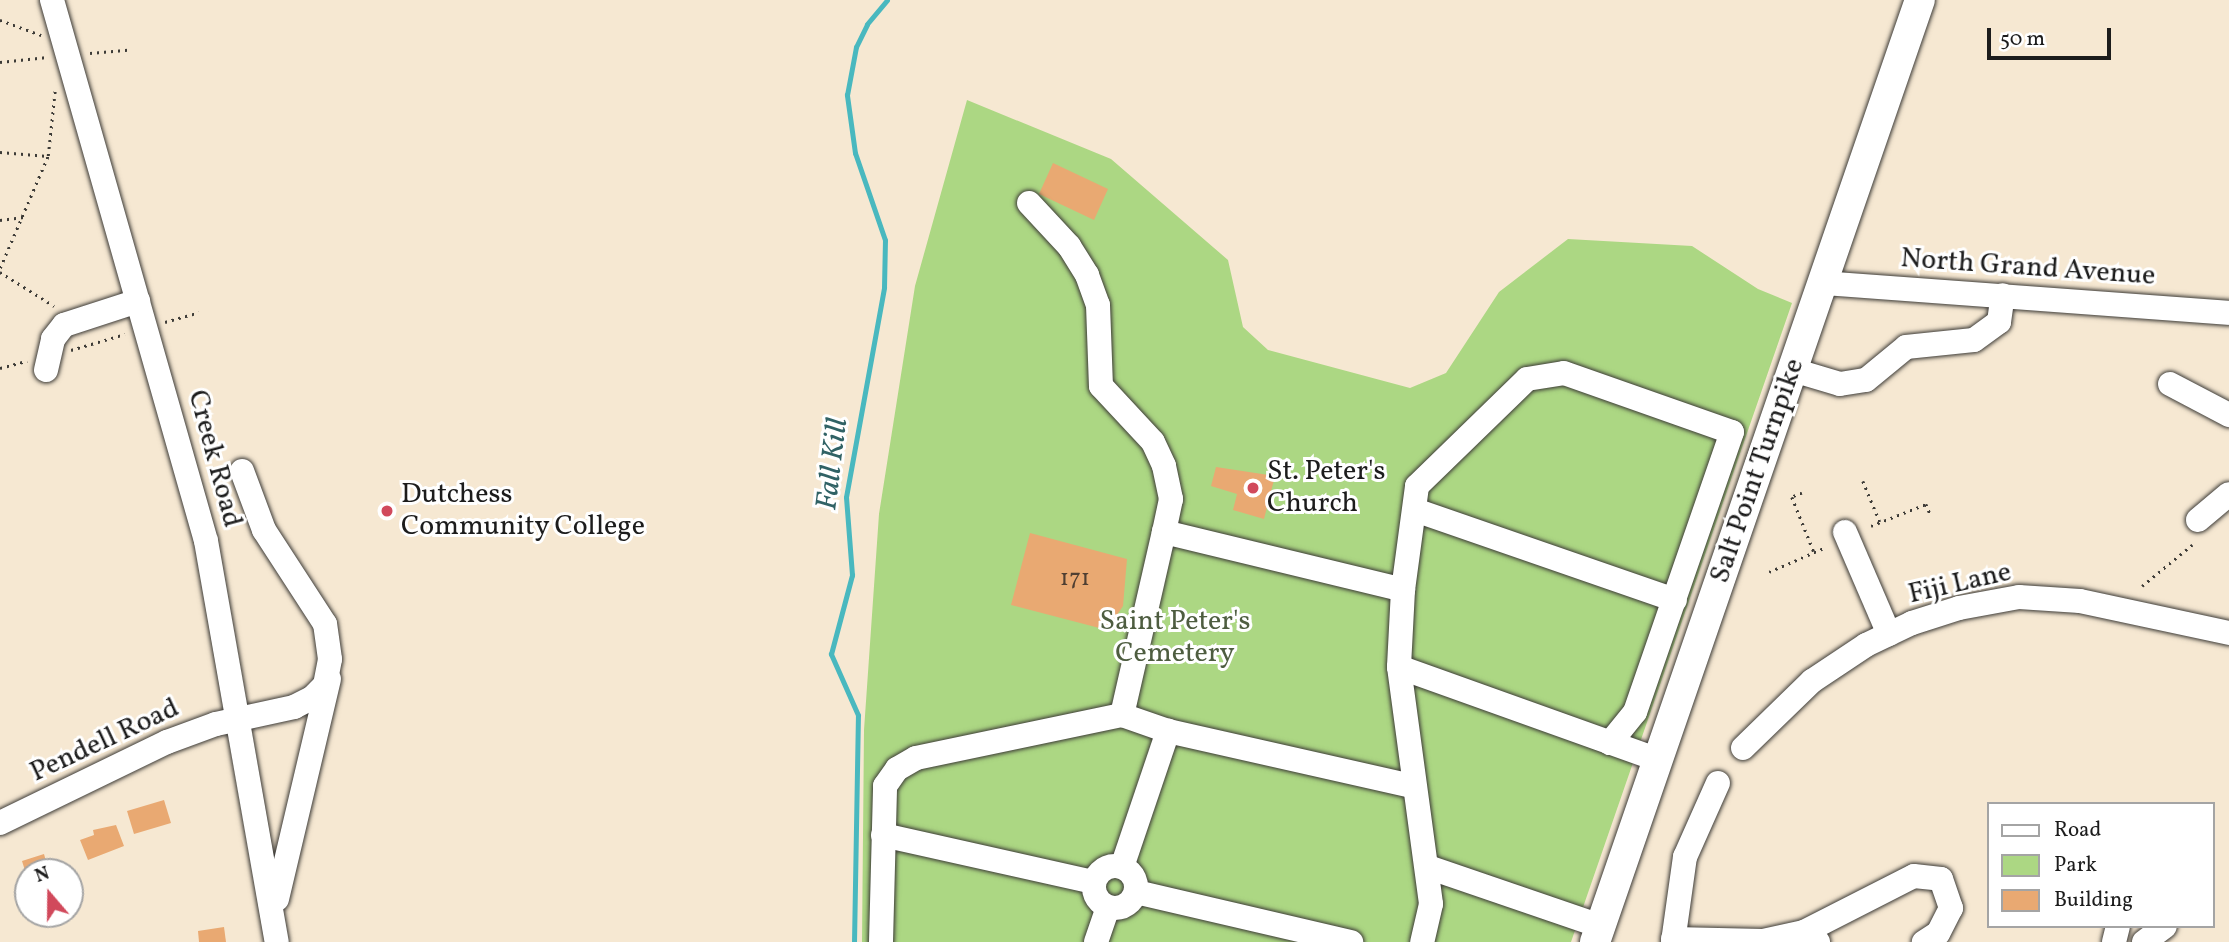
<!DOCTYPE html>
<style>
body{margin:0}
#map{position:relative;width:2229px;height:942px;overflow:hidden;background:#f6e8d2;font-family:Vollkorn,serif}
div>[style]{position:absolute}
.green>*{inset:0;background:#acd783}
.stream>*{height:5px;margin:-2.5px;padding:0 2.5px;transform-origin:2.5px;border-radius:2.5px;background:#49b8bf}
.building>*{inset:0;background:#e9a972}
.path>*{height:2.5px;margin-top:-1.25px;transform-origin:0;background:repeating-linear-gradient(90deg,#3d3b37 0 2px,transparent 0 7px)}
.roads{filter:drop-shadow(0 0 2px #3d3b37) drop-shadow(0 0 2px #3d3b37)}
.minor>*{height:24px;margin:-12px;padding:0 12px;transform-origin:12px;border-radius:12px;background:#fff}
.minor>.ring{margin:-12px;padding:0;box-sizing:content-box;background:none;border:24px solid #fff;border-radius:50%}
.major>*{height:30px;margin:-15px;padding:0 15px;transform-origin:15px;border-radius:15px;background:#fff}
.dots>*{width:19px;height:19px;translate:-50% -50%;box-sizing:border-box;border:4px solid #fff;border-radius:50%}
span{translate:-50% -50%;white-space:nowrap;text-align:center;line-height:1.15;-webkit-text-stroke:6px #fff;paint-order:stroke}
.number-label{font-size:24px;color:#4f3f32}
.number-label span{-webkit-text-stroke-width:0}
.street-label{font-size:28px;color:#1c1c1c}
.poi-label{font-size:28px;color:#1c1c1c}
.left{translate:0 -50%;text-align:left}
.park-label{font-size:28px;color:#4e5d40}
.water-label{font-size:30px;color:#306265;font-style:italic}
.legend{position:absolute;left:1987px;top:802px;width:228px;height:126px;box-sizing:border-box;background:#fff;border:2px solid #a4a4a4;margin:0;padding:9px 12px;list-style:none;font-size:21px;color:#1c1c1c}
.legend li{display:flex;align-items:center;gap:14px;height:35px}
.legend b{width:35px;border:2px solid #a4a4a4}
.north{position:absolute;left:14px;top:858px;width:70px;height:70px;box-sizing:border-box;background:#fff;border:2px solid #a4a4a4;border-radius:50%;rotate:340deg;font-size:19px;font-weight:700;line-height:28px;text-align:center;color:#1c1c1c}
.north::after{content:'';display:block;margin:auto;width:24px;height:32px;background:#d1495b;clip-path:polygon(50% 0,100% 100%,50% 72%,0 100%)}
.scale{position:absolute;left:1987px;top:28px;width:124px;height:32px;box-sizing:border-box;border:4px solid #1c1c1c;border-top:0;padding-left:9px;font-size:21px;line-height:24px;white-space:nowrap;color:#1c1c1c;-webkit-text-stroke:5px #fff;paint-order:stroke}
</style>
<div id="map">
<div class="green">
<i style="clip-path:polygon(967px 100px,1111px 159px,1228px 260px,1243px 327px,1268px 350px,1410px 388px,1446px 373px,1499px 292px,1568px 239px,1692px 246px,1758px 289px,1792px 303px,1571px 942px,862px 942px,864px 730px,879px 514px,915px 286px)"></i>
</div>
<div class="stream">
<i style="left:854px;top:942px;width:227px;rotate:-89deg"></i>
<i style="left:858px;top:715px;width:67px;rotate:-113.9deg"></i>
<i style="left:831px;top:654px;width:82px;rotate:-75.1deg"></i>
<i style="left:852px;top:575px;width:78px;rotate:-94.4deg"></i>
<i style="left:846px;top:497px;width:213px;rotate:-79.7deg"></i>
<i style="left:884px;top:287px;width:47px;rotate:-88.8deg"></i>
<i style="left:885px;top:240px;width:92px;rotate:-109deg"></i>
<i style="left:855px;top:153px;width:59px;rotate:-97.9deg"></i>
<i style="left:847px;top:95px;width:49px;rotate:-79.4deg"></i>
<i style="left:856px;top:47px;width:25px;rotate:-64deg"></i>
<i style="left:867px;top:24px;width:31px;rotate:-50deg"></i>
</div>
<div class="building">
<i style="clip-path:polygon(1053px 163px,1108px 189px,1094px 220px,1039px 194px)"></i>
<i style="clip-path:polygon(1216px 467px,1275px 476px,1264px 519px,1233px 510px,1237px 494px,1211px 486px)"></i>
<i style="clip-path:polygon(1030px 533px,1127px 559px,1123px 606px,1107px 630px,1011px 605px)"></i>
<i style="clip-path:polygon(164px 800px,171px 823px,134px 834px,127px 811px)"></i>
<i style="clip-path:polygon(116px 825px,124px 846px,88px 860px,80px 840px,94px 835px,93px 830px)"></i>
<i style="clip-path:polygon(44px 854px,49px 872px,28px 872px,27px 877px,22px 861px)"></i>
<i style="clip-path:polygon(69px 867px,74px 884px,70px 885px,70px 872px,55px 871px)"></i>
<i style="clip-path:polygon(224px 927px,226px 942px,199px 942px,198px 931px)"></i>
</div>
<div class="path">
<i style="left:0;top:20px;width:44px;rotate:20.1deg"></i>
<i style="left:90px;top:53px;width:38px;rotate:-5deg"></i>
<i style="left:0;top:62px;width:48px;rotate:-5.9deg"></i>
<i style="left:0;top:152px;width:48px;rotate:4.8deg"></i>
<i style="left:0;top:220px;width:24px;rotate:-7deg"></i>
<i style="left:0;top:268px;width:122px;rotate:-66.8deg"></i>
<i style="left:48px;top:156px;width:66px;rotate:-83.9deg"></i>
<i style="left:0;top:272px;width:64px;rotate:32.2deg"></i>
<i style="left:165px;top:322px;width:35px;rotate:-16deg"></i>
<i style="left:71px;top:350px;width:56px;rotate:-16.5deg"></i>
<i style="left:0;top:368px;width:28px;rotate:-15deg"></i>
<i style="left:1863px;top:481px;width:44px;rotate:67.5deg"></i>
<i style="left:1802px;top:493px;width:11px;rotate:158deg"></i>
<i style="left:1792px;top:497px;width:59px;rotate:68.2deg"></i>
<i style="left:1871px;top:526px;width:59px;rotate:-21.8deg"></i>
<i style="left:1926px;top:504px;width:13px;rotate:67deg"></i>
<i style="left:1769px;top:572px;width:60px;rotate:-23.6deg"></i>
<i style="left:2142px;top:586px;width:65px;rotate:-39.4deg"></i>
</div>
<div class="roads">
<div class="minor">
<i style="left:52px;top:0;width:562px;rotate:74.11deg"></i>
<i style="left:206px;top:541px;width:407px;rotate:80deg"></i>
<i style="left:1029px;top:203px;width:59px;rotate:47.1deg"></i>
<i style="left:1069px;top:246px;width:34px;rotate:58deg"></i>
<i style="left:1087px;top:275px;width:32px;rotate:70deg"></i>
<i style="left:1098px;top:305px;width:81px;rotate:87.9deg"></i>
<i style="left:1101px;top:386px;width:76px;rotate:47.1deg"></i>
<i style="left:1153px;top:442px;width:26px;rotate:65deg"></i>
<i style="left:1164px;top:466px;width:34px;rotate:78deg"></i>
<i style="left:1171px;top:499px;width:34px;rotate:102deg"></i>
<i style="left:1164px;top:532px;width:246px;rotate:13.6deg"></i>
<i style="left:1403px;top:590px;width:77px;rotate:93deg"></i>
<i style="left:1399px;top:667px;width:239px;rotate:82.3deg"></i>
<i style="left:1431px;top:904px;width:39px;rotate:103deg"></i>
<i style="left:1823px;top:283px;width:407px;rotate:4.2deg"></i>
<i style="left:46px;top:370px;width:32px;rotate:-77deg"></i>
<i style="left:53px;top:339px;width:18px;rotate:-52deg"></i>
<i style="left:64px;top:325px;width:78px;rotate:-18deg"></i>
<i style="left:1793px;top:370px;width:49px;rotate:16.6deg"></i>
<i style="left:1840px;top:384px;width:26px;rotate:-9deg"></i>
<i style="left:1866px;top:380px;width:52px;rotate:-39.5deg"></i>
<i style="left:1906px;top:347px;width:68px;rotate:-5.9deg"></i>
<i style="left:1974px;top:340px;width:31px;rotate:-36deg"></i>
<i style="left:1999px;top:322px;width:27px;rotate:-82deg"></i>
<i style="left:2170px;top:384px;width:67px;rotate:27.7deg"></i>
<i style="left:1415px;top:510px;width:275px;rotate:19.1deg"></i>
<i style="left:2198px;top:520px;width:40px;rotate:-40deg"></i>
<i style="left:1845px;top:532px;width:111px;rotate:66.7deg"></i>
<i style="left:1403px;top:590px;width:105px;rotate:-82.3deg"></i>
<i style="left:1417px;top:486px;width:153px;rotate:-44.2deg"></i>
<i style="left:1527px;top:379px;width:37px;rotate:-9deg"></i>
<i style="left:1564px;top:373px;width:178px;rotate:19.4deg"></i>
<i style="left:1732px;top:432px;width:296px;rotate:109.1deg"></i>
<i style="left:1635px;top:712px;width:40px;rotate:129deg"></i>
<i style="left:1399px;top:667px;width:276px;rotate:19.7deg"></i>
<i style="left:1122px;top:715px;width:188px;rotate:-77.1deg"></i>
<i style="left:1743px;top:748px;width:96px;rotate:-44.2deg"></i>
<i style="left:1812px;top:681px;width:65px;rotate:-33.7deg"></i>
<i style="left:1866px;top:645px;width:51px;rotate:-25.6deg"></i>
<i style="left:1912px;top:623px;width:49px;rotate:-17.7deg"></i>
<i style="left:1959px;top:608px;width:61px;rotate:-10.4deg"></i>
<i style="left:2019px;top:597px;width:61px;rotate:3.8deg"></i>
<i style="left:2080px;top:601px;width:152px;rotate:12.1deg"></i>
<i style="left:0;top:823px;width:186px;rotate:-25.9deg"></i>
<i style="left:167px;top:742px;width:52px;rotate:-20.2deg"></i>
<i style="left:216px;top:724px;width:80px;rotate:-12.3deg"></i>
<i style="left:294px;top:707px;width:20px;rotate:-27deg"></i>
<i style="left:312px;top:698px;width:18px;rotate:-45deg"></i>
<i style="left:325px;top:685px;width:26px;rotate:-79deg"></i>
<i style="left:330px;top:659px;width:35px;rotate:-98deg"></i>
<i style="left:325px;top:624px;width:112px;rotate:-123deg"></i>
<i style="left:264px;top:530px;width:63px;rotate:-110.4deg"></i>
<i style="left:883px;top:835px;width:216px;rotate:12.6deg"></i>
<i class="ring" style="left:1094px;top:866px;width:18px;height:18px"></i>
<i style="left:1122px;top:867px;width:144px;rotate:-71.3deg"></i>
<i style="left:1428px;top:867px;width:182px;rotate:18.9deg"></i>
<i style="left:1136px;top:892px;width:221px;rotate:13.1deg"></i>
<i style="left:277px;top:899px;width:226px;rotate:-76.7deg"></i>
<i style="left:1673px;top:939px;width:90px;rotate:1.3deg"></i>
<i style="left:1763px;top:941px;width:42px;rotate:-12.4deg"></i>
<i style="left:881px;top:942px;width:156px;rotate:-88.5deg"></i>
<i style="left:885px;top:786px;width:21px;rotate:-55deg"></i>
<i style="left:897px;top:769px;width:22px;rotate:-30deg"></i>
<i style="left:916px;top:758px;width:210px;rotate:-11.8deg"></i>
<i style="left:1122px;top:715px;width:49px;rotate:19.2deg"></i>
<i style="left:1168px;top:731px;width:250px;rotate:12.7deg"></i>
<i style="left:1096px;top:942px;width:37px;rotate:-71deg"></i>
<i style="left:1673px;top:942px;width:86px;rotate:-82deg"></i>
<i style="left:1685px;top:857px;width:81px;rotate:-66deg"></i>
<i style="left:1818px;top:942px;width:17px;rotate:-144deg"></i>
<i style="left:1804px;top:932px;width:123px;rotate:-27deg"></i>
<i style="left:1914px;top:876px;width:27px;rotate:6deg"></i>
<i style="left:1941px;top:879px;width:31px;rotate:71deg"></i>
<i style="left:1951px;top:908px;width:28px;rotate:117deg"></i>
<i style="left:1938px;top:933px;width:17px;rotate:147deg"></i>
<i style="left:2114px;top:942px;width:16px;rotate:-76deg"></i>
<i style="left:2144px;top:942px;width:26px;rotate:-37deg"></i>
</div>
<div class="major">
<i style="left:1595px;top:942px;width:996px;rotate:-70.97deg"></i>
</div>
</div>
<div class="dots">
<i style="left:1253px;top:488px;background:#d1495b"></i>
<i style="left:387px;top:511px;background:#d1495b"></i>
</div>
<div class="number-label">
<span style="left:1075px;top:580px">171</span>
</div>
<div class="street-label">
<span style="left:2028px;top:268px;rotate:4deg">North Grand Avenue</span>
<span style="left:214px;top:459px;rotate:75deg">Creek Road</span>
<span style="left:1758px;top:471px;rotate:-71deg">Salt Point Turnpike</span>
<span style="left:1960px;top:584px;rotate:-13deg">Fiji Lane</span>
<span style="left:105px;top:741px;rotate:-25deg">Pendell Road</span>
</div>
<div class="poi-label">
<span class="left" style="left:1267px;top:488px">St. Peter's<br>Church</span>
<span class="left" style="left:401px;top:511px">Dutchess<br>Community College</span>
</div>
<div class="park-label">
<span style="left:1175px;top:638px">Saint Peter's<br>Cemetery</span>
</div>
<div class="water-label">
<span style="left:833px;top:464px;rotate:-83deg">Fall Kill</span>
</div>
<ul class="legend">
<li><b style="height:9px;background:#fff"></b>Road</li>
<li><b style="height:19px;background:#acd783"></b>Park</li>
<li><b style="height:19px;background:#e9a972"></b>Building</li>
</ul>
<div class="north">N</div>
<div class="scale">50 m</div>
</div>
